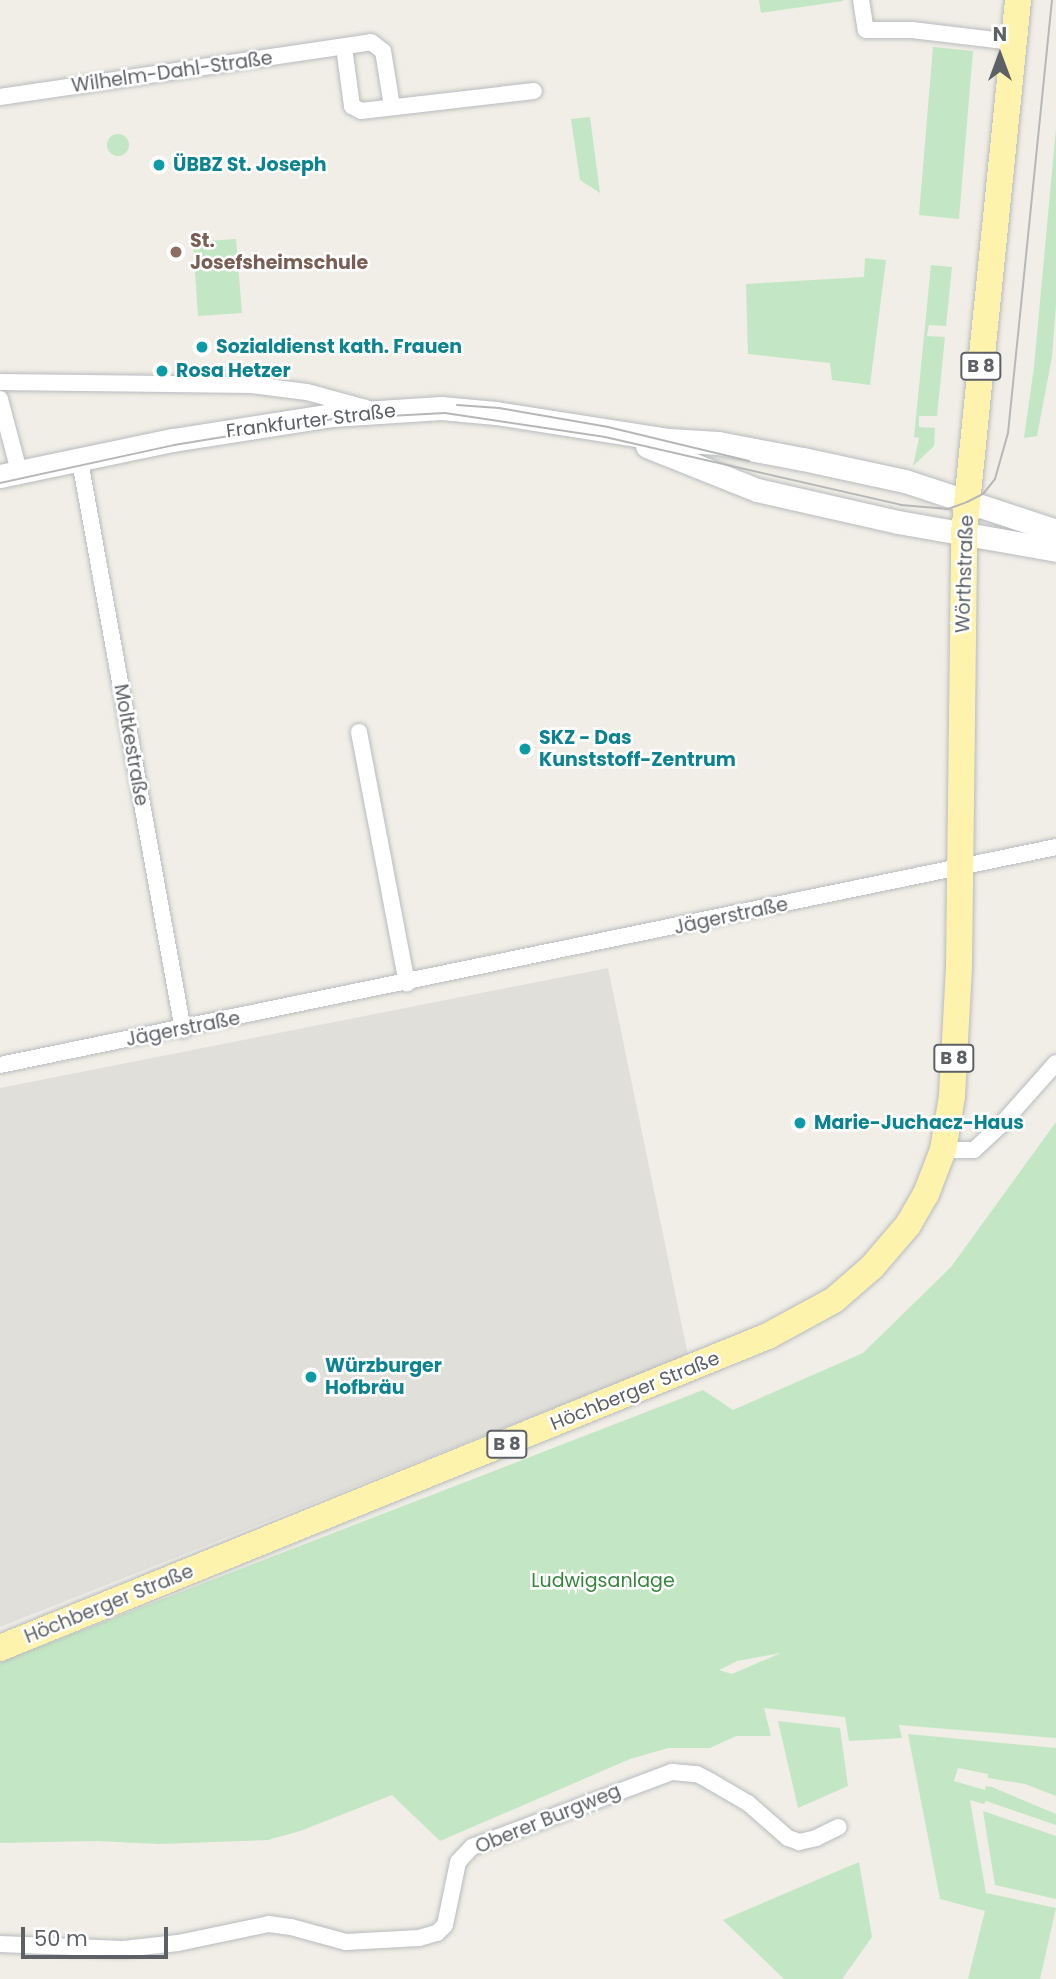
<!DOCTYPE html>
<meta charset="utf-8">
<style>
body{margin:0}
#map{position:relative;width:1056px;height:1979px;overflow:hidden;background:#f0eee6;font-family:Poppins,sans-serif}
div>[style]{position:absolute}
.industrial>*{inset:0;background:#e1dfda}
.green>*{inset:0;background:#c3e7c4}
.round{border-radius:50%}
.roads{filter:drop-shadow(0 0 2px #b8bbbf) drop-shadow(0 0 2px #b8bbbf)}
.street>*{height:16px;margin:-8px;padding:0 8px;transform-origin:8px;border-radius:8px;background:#fff}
.secondary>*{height:23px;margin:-11.5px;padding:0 11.5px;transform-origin:11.5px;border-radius:11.5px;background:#fff}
.primary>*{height:26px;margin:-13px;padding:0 13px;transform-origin:13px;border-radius:13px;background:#fef3ac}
.tram>*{height:2px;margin:-1px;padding:0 1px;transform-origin:1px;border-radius:1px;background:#b6b7b7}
.dots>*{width:19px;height:19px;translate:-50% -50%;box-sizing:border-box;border:4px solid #fff;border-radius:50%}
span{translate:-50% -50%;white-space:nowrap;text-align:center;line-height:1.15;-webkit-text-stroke:5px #fff;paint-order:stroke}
.shield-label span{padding:2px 5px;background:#fff;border:2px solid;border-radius:5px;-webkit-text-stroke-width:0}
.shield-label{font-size:18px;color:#5d6166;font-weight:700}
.street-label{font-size:19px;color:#5d6166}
.culture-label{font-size:19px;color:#0d838f;font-weight:700}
.left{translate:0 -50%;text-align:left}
.education-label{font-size:19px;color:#785e54;font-weight:700}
.park-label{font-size:19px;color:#36853c}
.north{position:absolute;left:965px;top:21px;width:70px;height:70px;-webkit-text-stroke:5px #fff;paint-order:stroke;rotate:0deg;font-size:19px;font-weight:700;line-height:28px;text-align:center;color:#5d6166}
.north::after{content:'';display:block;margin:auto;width:24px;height:32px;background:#5d6166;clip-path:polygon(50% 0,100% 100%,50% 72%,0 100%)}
.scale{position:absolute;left:21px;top:1927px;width:147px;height:32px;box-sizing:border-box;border:4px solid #5d6166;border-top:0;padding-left:9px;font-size:21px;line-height:24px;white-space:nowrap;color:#5d6166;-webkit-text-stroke:5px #fff;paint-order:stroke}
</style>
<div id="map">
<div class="industrial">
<i style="clip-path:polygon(608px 968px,688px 1355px,0 1627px,0 1088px)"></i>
</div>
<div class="green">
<i style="clip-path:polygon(759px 0,843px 0,843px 1px,761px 13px)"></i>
<i style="clip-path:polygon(933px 47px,973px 51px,959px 219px,919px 215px)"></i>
<i style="clip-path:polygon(590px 117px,600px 193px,580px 180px,571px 119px)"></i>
<i style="clip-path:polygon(1056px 128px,1056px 304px,1052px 357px,1037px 436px,1024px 438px,1034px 367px)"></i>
<i class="round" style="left:107px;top:134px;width:22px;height:22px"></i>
<i style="clip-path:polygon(236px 239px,242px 313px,198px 316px,193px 242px)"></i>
<i style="clip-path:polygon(865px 258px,886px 260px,870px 385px,832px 380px,830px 363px,748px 354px,746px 284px,864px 277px)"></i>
<i style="clip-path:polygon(931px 265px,952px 267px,946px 326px,929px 325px,927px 336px,945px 337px,937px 416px,919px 416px,919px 427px,935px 428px,934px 446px,913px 466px,919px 438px,914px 437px)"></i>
<i style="clip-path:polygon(evenodd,1056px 1122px,1056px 1738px,899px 1725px,902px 1738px,849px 1741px,845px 1717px,764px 1708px,771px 1736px,736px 1736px,710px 1748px,668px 1748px,630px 1759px,440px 1841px,392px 1795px,300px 1831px,268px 1840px,159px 1844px,97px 1841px,0 1843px,0 1662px,703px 1390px,733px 1410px,863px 1353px,951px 1267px,1056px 1122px,781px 1653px,732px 1674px,719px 1670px,737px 1661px,781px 1653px)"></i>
<i style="clip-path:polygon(778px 1721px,840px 1728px,848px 1786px,798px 1808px)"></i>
<i style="clip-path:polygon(908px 1734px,1056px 1748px,1056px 1796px,1025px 1784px,988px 1778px,988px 1774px,958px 1768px,954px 1781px,985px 1790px,986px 1786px,992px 1787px,1056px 1814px,1056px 1825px,986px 1801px,984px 1804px,970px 1800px,986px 1893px,1056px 1908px,1040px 1979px,968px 1979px,985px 1911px,940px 1899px)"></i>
<i style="clip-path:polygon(983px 1811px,1056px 1836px,1056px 1899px,995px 1885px)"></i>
<i style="clip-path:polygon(859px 1862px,872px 1937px,842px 1979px,784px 1979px,723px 1920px)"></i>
</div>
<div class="roads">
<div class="street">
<i style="left:861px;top:0;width:30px;rotate:81deg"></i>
<i style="left:866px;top:30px;width:46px"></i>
<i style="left:912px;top:30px;width:102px;rotate:6.8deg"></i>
<i style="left:344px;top:47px;width:60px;rotate:82.3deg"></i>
<i style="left:352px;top:106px;width:10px;rotate:29deg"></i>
<i style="left:361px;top:111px;width:174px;rotate:-6.6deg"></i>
<i style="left:0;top:97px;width:375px;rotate:-8.4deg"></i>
<i style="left:371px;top:42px;width:15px;rotate:37deg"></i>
<i style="left:383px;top:51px;width:56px;rotate:80.7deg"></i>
<i style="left:0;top:382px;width:252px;rotate:0.7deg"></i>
<i style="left:252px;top:385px;width:55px;rotate:7.3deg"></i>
<i style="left:307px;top:392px;width:61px;rotate:15.2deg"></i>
<i style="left:0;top:399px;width:79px;rotate:75.3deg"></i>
<i style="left:80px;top:461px;width:578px;rotate:79.74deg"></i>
<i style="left:359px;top:732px;width:256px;rotate:79.2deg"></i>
<i style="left:0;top:1065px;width:1078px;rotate:-11.66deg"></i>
<i style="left:943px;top:1150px;width:31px"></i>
<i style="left:974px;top:1150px;width:35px;rotate:-43deg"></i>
<i style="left:1000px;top:1126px;width:84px;rotate:-48.4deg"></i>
<i style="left:0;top:1944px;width:123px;rotate:2.3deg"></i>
<i style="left:123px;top:1949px;width:55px;rotate:-6.2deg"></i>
<i style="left:178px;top:1943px;width:93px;rotate:-11.8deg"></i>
<i style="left:269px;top:1924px;width:22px;rotate:8deg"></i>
<i style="left:291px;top:1927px;width:57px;rotate:15.3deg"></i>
<i style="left:346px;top:1942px;width:73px;rotate:-3.1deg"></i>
<i style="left:419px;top:1938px;width:19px;rotate:-16deg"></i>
<i style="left:437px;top:1933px;width:11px;rotate:-45deg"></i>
<i style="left:445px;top:1925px;width:64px;rotate:-78.3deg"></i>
<i style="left:458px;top:1862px;width:21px;rotate:-47deg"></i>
<i style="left:472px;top:1847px;width:214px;rotate:-20.6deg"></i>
<i style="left:672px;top:1772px;width:25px;rotate:5deg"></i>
<i style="left:697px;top:1774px;width:15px;rotate:28deg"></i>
<i style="left:710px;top:1781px;width:44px;rotate:30.1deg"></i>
<i style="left:748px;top:1803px;width:53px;rotate:41.2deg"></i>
<i style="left:788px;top:1838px;width:12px;rotate:20deg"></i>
<i style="left:799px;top:1842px;width:17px;rotate:-13deg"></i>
<i style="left:816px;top:1838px;width:25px;rotate:-26deg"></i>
</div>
<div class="secondary">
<i style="left:647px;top:446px;width:118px;rotate:21.8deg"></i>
<i style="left:757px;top:490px;width:145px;rotate:12.8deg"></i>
<i style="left:898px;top:522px;width:160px;rotate:10deg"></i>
<i style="left:0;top:476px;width:177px;rotate:-11.8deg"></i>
<i style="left:173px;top:440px;width:162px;rotate:-8.9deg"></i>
<i style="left:333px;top:415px;width:108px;rotate:-3.7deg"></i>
<i style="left:441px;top:408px;width:55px;rotate:5.2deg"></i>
<i style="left:496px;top:413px;width:175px;rotate:8.9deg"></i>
<i style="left:669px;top:440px;width:49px;rotate:3.5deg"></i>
<i style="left:718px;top:443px;width:86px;rotate:10.7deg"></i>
<i style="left:803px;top:459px;width:104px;rotate:12.2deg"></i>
<i style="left:905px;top:481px;width:159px;rotate:18.3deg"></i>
</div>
<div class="primary">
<i style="left:0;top:1648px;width:829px;rotate:-22.11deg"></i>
<i style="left:768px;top:1336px;width:75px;rotate:-28.6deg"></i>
<i style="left:834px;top:1300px;width:50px;rotate:-41deg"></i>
<i style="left:872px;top:1267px;width:55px;rotate:-49.4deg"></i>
<i style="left:908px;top:1225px;width:36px;rotate:-60deg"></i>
<i style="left:926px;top:1194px;width:47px;rotate:-68.9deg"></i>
<i style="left:943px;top:1150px;width:55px;rotate:-80.5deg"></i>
<i style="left:952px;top:1096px;width:131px;rotate:-86.9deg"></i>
<i style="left:959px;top:965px;width:432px;rotate:-89.3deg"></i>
<i style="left:964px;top:533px;width:536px;rotate:-84.21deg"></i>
</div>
</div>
<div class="tram">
<i style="left:457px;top:405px;width:42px;rotate:4.1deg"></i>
<i style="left:499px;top:408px;width:111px;rotate:9.9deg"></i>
<i style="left:608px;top:427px;width:145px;rotate:13.6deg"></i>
<i style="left:0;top:483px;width:178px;rotate:-12.3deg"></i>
<i style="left:174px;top:445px;width:161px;rotate:-9.3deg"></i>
<i style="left:333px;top:419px;width:112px;rotate:-3.1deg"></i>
<i style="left:445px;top:413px;width:162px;rotate:8.5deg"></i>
<i style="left:605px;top:437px;width:304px;rotate:12.9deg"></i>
<i style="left:901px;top:505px;width:47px;rotate:4.9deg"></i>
<i style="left:948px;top:509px;width:20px;rotate:-20deg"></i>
<i style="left:967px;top:502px;width:18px;rotate:-27deg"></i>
<i style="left:983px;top:494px;width:19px;rotate:-51deg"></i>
<i style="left:995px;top:479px;width:48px;rotate:-74.2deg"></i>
<i style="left:1008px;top:433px;width:435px;rotate:-84.2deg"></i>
</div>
<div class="dots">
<i style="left:159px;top:165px;background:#0f9aa8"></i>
<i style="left:176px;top:252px;background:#8d6e63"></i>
<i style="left:202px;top:347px;background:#0f9aa8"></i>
<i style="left:162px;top:371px;background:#0f9aa8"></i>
<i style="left:525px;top:749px;background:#0f9aa8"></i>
<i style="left:800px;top:1123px;background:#0f9aa8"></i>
<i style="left:311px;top:1377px;background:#0f9aa8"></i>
</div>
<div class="shield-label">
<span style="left:981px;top:366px">B 8</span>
<span style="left:954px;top:1058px">B 8</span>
<span style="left:507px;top:1444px">B 8</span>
</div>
<div class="street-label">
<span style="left:172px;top:72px;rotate:-8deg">Wilhelm-Dahl-Straße</span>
<span style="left:311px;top:421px;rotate:-7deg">Frankfurter Straße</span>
<span style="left:965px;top:574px;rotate:-88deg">Wörthstraße</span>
<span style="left:131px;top:745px;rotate:80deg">Moltkestraße</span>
<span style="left:731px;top:916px;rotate:-12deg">Jägerstraße</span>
<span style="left:183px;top:1029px;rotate:-11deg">Jägerstraße</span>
<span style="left:635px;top:1391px;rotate:-22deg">Höchberger Straße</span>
<span style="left:109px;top:1604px;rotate:-22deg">Höchberger Straße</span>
<span style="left:548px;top:1819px;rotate:-22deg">Oberer Burgweg</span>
</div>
<div class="culture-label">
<span class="left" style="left:173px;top:165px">ÜBBZ St. Joseph</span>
<span class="left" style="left:216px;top:347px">Sozialdienst kath. Frauen</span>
<span class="left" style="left:176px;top:371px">Rosa Hetzer</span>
<span class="left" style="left:539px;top:749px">SKZ - Das<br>Kunststoff-Zentrum</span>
<span class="left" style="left:814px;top:1123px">Marie-Juchacz-Haus</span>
<span class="left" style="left:325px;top:1377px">Würzburger<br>Hofbräu</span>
</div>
<div class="education-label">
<span class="left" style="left:190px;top:252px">St.<br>Josefsheimschule</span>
</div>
<div class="park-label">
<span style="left:603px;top:1581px">Ludwigsanlage</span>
</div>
<div class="north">N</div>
<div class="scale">50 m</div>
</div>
